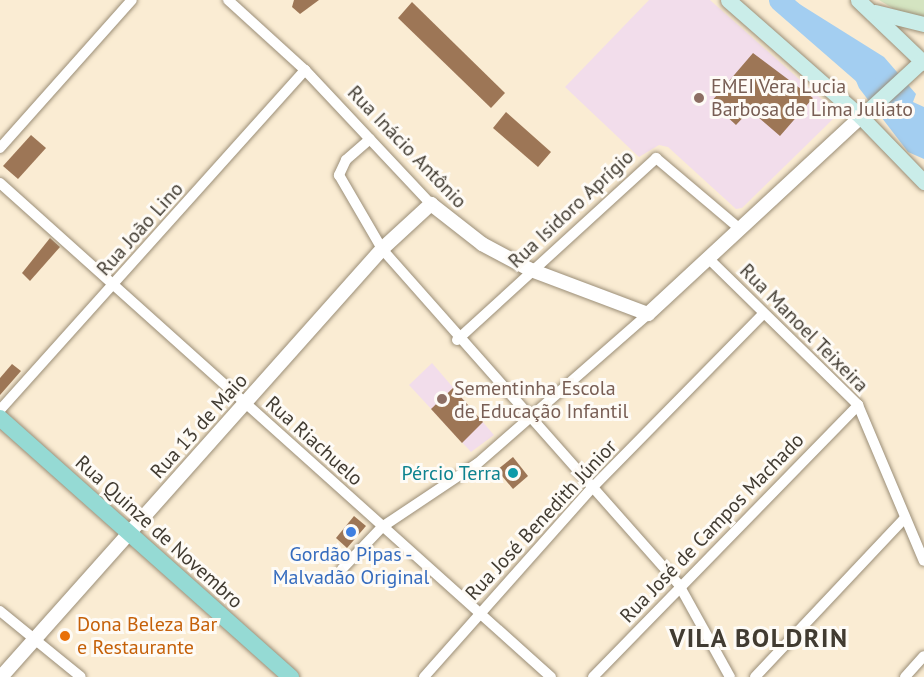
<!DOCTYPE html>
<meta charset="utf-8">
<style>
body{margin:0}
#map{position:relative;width:924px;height:677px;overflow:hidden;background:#faecd3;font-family:"PT Sans",sans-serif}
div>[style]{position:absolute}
.education>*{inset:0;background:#f2ddeb}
.green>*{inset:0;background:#d4e4c1}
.water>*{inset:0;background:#a3cef1}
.river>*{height:21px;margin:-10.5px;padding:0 10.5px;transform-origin:10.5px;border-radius:10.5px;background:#a3cef1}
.building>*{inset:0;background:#9d7656}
.roads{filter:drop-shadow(0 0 2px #9b8e77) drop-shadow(0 0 2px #9b8e77)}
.minor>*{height:10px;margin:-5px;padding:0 5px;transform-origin:5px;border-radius:5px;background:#fff}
.tertiary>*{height:14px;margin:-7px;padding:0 7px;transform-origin:7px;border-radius:7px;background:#fff}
.secondary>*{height:15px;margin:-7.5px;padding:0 7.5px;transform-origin:7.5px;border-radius:7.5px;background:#caede9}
.primary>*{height:16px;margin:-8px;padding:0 8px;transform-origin:8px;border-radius:8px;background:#95dad4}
.dots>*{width:16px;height:16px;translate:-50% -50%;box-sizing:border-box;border:3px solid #fefbf6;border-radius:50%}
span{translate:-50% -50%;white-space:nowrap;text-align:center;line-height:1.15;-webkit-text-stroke:6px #fefbf6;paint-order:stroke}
.education-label{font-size:20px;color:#785e54}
.left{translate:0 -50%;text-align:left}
.street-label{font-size:20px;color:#413b31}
.culture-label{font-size:20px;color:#0d838f}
.right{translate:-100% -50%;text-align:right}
.shop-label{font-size:20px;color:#366cbe}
.food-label{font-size:20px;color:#c56008}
.district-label{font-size:26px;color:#413b31;font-weight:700;letter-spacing:1.5px}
</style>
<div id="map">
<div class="education">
<i style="clip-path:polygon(649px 0,710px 0,834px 110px,834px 118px,742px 208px,736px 209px,668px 147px,659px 145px,639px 157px,565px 87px)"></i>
<i style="clip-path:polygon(432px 363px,494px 435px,471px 452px,409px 385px)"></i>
</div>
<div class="green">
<i style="clip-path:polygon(879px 0,924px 0,924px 19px,894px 9px)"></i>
</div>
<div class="water">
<i style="clip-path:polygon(779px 0,793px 0,884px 57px,916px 94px,913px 102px,924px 107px,924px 159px,908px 152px,859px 88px,846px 57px)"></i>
</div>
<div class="river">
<i style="left:779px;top:0;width:114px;rotate:41.1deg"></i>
</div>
<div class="building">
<i style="clip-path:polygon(294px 0,319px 0,300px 14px,292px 7px)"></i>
<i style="clip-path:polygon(412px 2px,505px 93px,491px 108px,398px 18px)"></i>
<i style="clip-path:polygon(753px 53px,813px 98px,780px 136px,750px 110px,736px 125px,711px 102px)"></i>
<i style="clip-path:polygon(506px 112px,551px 152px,538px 167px,493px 128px)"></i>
<i style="clip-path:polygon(31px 135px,46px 148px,18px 179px,3px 166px)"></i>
<i style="clip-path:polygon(50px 238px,60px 247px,30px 281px,22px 273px)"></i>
<i style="clip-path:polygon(12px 364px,21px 371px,0 395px,0 378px)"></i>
<i style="clip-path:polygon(453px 388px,483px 422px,462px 443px,431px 409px)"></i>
<i style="clip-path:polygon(513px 457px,528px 476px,513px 489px,497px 470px)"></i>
<i style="clip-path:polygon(354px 516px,366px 526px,347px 548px,336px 538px)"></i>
</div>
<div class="roads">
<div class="minor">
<i style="left:228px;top:0;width:104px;rotate:42.3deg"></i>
<i style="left:305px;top:70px;width:184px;rotate:46.8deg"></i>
<i style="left:370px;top:139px;width:32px;rotate:139deg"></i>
<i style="left:346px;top:160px;width:17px;rotate:115deg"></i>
<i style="left:339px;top:175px;width:86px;rotate:59.8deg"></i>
<i style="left:382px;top:249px;width:448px;rotate:48.5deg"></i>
<i style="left:679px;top:585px;width:105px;rotate:61deg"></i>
<i style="left:0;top:148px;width:198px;rotate:-48.3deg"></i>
<i style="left:0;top:183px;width:740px;rotate:41.88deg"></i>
<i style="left:708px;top:258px;width:210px;rotate:44.4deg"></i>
<i style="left:858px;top:405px;width:169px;rotate:67.1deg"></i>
<i style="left:457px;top:340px;width:270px;rotate:-42.4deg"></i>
<i style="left:656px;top:158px;width:110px;rotate:40.2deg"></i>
<i style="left:0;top:410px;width:457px;rotate:-48.1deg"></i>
<i style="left:342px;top:569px;width:58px;rotate:-46.4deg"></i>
<i style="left:382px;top:527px;width:115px;rotate:-33.7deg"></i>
<i style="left:478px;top:463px;width:226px;rotate:-41.2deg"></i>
<i style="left:0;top:611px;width:104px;rotate:39.2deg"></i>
<i style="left:424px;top:677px;width:253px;rotate:-48.4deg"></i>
<i style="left:592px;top:488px;width:244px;rotate:-45.5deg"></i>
<i style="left:593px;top:677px;width:380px;rotate:-45.7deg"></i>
<i style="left:755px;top:677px;width:219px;rotate:-46.7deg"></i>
<i style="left:905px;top:677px;width:28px;rotate:-48deg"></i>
</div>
<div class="tertiary">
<i style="left:1px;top:677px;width:573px;rotate:-48.32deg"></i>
<i style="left:382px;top:249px;width:67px;rotate:-42.6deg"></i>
<i style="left:431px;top:204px;width:65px;rotate:38.1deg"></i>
<i style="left:482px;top:244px;width:55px;rotate:28deg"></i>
<i style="left:531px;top:270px;width:125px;rotate:20.6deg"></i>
<i style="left:648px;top:314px;width:290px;rotate:-42.8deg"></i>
</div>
<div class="secondary">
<i style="left:728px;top:0;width:177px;rotate:41.3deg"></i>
<i style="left:861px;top:117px;width:91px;rotate:45.9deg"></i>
<i style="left:858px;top:0;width:91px;rotate:43.7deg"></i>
<i style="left:875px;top:12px;width:50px;rotate:13.8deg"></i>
<i style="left:861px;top:117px;width:83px;rotate:-42.6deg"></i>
</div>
<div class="primary">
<i style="left:0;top:418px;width:390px;rotate:41.7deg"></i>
</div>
</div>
<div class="dots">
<i style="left:699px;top:98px;background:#8d6e63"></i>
<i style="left:442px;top:399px;background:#8d6e63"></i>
<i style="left:513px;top:473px;background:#0f9aa8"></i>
<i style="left:351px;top:532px;background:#3f7fe0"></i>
<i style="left:65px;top:636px;background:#e8710a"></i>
</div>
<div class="education-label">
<span class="left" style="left:711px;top:98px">EMEI Vera Lucia<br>Barbosa de Lima Juliato</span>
<span class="left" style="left:454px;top:400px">Sementinha Escola<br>de Educação Infantil</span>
</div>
<div class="street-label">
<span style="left:407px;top:147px;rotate:46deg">Rua Inácio Antônio</span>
<span style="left:571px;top:209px;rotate:-43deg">Rua Isidoro Aprígio</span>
<span style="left:140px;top:229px;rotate:-48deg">Rua João Lino</span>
<span style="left:804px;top:328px;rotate:45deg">Rua Manoel Teixeira</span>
<span style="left:199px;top:426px;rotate:-48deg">Rua 13 de Maio</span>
<span style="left:314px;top:441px;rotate:42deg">Rua Riachuelo</span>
<span style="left:541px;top:520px;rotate:-47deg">Rua José Benedith Júnior</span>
<span style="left:712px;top:528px;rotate:-46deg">Rua José de Campos Machado</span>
<span style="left:159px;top:532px;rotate:42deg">Rua Quinze de Novembro</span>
</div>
<div class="culture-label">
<span class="right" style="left:501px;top:473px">Pércio Terra</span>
</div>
<div class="shop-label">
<span style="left:351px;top:566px">Gordão Pipas -<br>Malvadão Original</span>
</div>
<div class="food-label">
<span class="left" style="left:77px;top:636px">Dona Beleza Bar<br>e Restaurante</span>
</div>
<div class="district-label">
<span style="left:759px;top:638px">VILA BOLDRIN</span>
</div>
</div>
